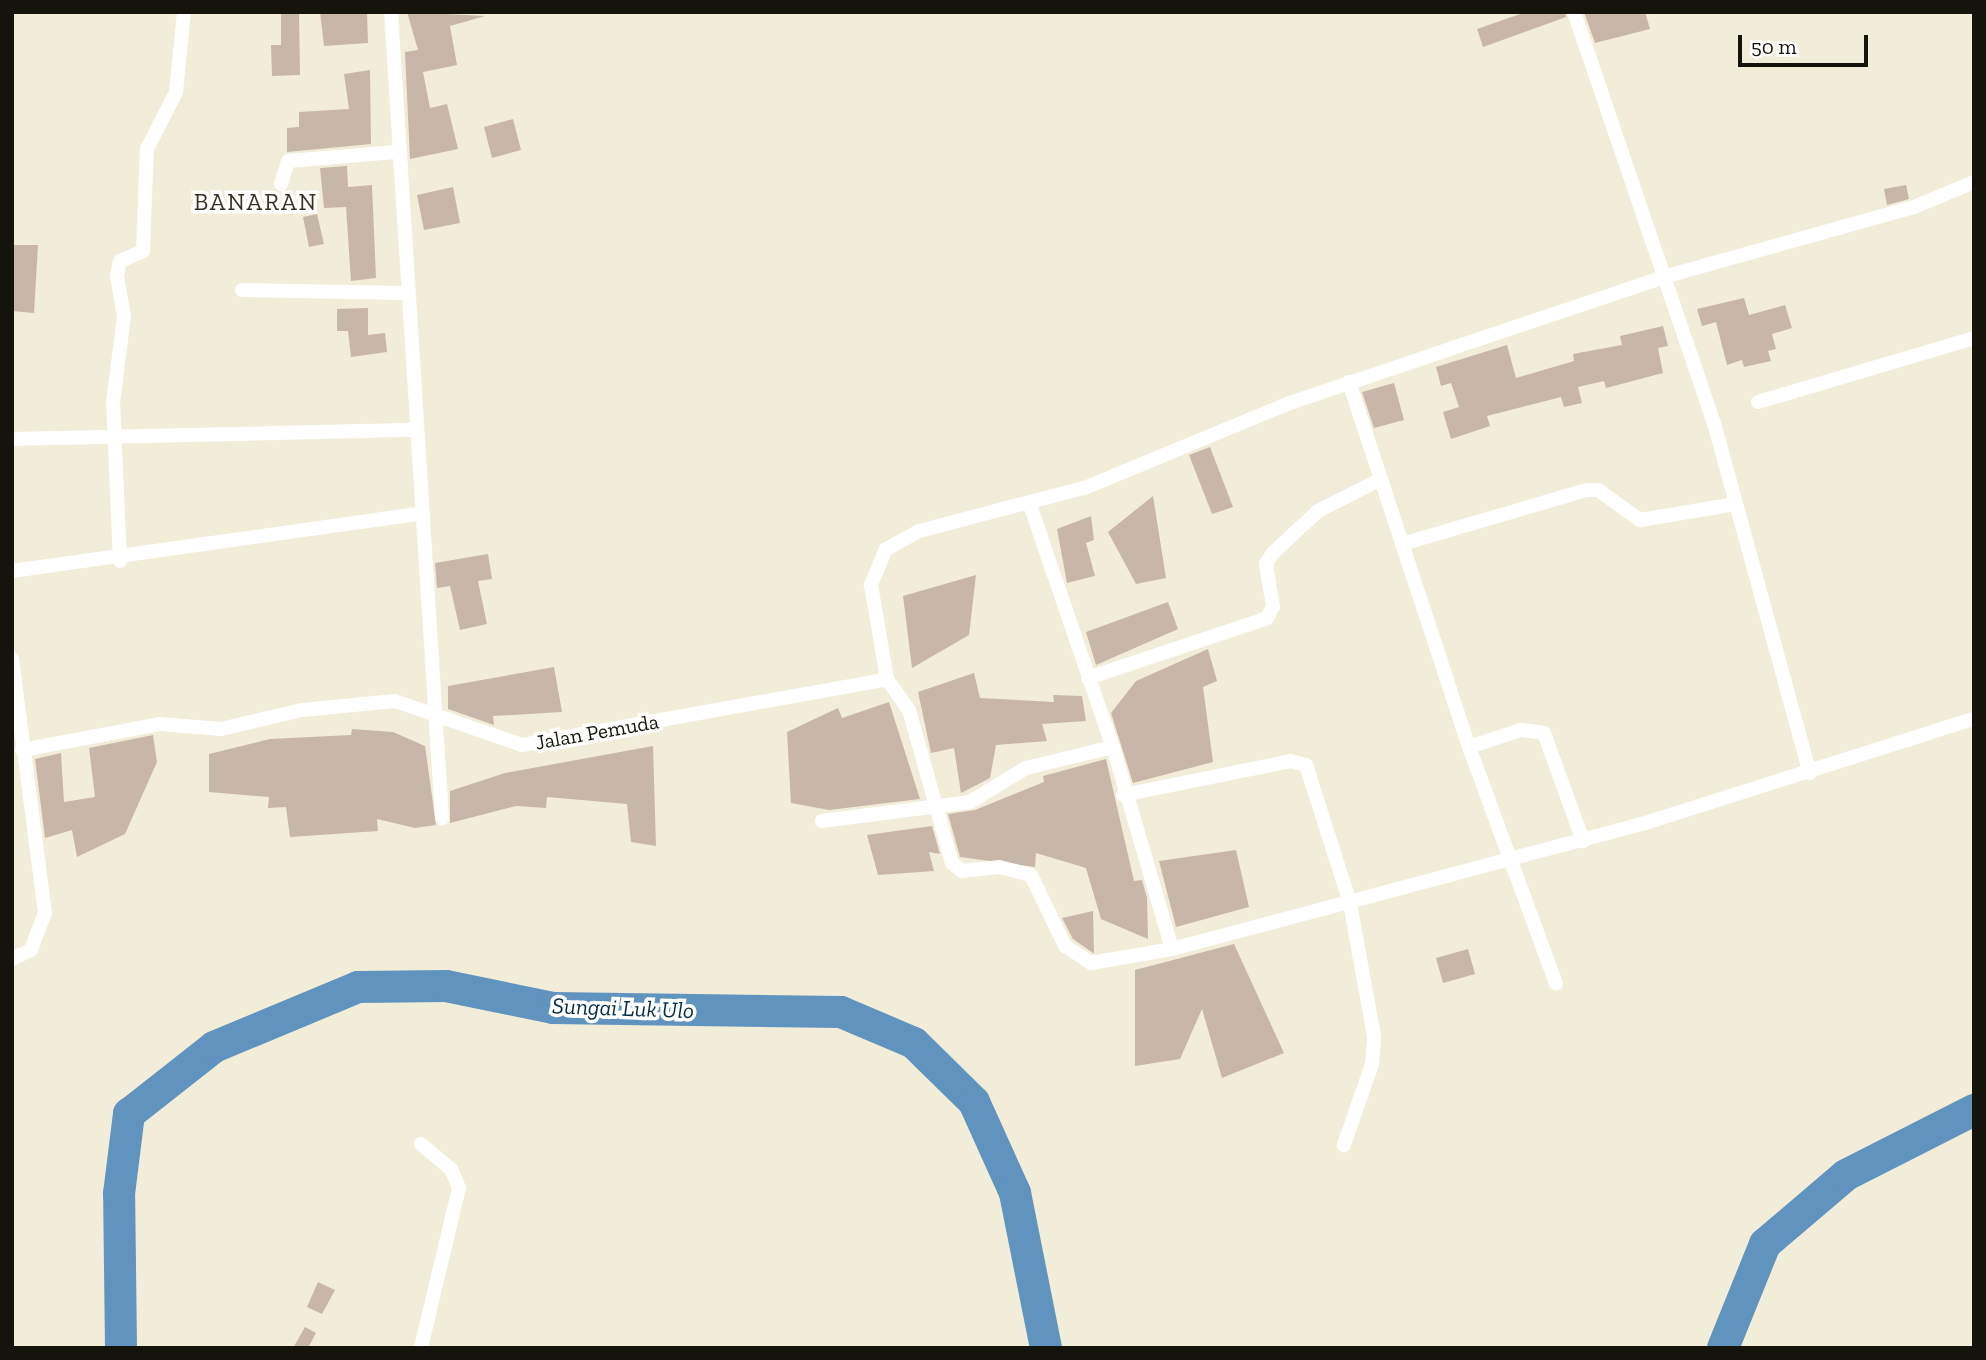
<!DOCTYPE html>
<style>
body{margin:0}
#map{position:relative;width:1986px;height:1360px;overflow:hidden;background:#f1edd8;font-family:"Zilla Slab",serif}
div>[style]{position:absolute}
.river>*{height:32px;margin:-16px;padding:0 16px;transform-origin:16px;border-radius:16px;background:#6193bf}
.building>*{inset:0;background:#c8b7a8}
.street>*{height:14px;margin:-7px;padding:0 7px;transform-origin:7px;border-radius:7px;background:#fff}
span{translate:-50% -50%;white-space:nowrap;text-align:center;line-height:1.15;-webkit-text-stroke:7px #fff;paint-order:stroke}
.street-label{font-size:21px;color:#15140c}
.water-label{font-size:23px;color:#032c4a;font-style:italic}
.quarter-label{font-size:24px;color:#363221;letter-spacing:2px}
.frame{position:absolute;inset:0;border:14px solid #15140c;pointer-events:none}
.scale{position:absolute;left:1738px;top:35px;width:130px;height:32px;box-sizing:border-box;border:4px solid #15140c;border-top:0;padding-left:9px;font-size:21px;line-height:24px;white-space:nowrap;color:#15140c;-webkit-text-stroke:5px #fff;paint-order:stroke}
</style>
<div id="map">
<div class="river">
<i style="left:121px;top:1348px;width:154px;rotate:-90.7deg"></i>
<i style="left:119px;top:1194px;width:81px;rotate:-82.9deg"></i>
<i style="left:129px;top:1114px;width:108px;rotate:-38.2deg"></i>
<i style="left:214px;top:1047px;width:156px;rotate:-22.6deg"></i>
<i style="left:358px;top:987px;width:88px;rotate:-0.7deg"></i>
<i style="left:446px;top:986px;width:109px;rotate:11.6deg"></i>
<i style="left:553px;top:1008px;width:288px;rotate:0.8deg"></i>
<i style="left:841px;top:1012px;width:79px;rotate:23deg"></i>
<i style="left:914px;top:1043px;width:84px;rotate:44.5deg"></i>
<i style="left:974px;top:1102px;width:100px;rotate:65.7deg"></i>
<i style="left:1015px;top:1193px;width:158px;rotate:78.7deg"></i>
<i style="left:1723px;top:1348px;width:112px;rotate:-68deg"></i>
<i style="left:1765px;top:1244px;width:106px;rotate:-40.4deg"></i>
<i style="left:1846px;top:1175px;width:144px;rotate:-26.9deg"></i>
</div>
<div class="building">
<i style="clip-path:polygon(281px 12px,299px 12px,300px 75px,272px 76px,271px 45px,281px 45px)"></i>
<i style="clip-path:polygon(320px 12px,367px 12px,368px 43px,324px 46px)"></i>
<i style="clip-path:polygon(407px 12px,485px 16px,450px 26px,457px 65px,423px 72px,430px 108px,447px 104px,458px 149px,410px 159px,405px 52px,418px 50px)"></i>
<i style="clip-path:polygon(1526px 12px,1565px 12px,1566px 17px,1483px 47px,1477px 29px)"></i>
<i style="clip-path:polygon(1584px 12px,1645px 12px,1650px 29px,1595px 43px)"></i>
<i style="clip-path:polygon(370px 70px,371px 144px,287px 152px,287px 128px,299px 127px,299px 112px,349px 109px,344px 74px)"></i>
<i style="clip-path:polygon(513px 119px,521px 150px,492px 158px,484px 127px)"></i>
<i style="clip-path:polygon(347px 166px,348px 187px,372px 185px,376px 278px,351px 281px,346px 207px,324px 208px,320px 168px)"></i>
<i style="clip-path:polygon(1906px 185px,1909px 199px,1887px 205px,1884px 189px)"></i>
<i style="clip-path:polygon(453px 187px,460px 223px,424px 230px,417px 195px)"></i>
<i style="clip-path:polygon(317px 214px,324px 244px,309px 247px,303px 217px)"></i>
<i style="clip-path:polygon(12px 245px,38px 245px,34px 313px,12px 311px)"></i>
<i style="clip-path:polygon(1744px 298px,1749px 315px,1785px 305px,1792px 328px,1772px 334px,1776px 349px,1768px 351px,1771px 361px,1744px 367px,1742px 360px,1727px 365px,1716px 322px,1702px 326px,1697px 309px)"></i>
<i style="clip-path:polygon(368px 308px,368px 335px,385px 333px,387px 352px,351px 357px,348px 331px,337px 331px,337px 309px)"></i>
<i style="clip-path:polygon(1663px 326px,1668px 346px,1658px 348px,1663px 373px,1606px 388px,1604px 381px,1578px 387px,1582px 403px,1564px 407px,1561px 397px,1487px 416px,1490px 426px,1451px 439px,1443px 412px,1459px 407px,1451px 383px,1441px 386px,1436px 367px,1507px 345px,1516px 378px,1574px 361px,1573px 354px,1622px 345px,1620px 336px)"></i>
<i style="clip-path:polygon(1394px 383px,1404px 420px,1374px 428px,1362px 392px)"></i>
<i style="clip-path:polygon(1210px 447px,1233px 507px,1212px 514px,1189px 455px)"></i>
<i style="clip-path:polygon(1153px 496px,1166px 578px,1136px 584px,1108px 532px)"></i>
<i style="clip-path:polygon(1091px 516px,1094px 540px,1086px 543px,1095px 576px,1067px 583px,1057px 529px)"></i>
<i style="clip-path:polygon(488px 554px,492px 579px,478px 581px,487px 624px,460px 630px,450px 586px,437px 588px,435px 563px)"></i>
<i style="clip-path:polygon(976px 575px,969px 635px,912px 668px,903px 596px)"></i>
<i style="clip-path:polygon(1168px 602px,1178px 629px,1096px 665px,1086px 632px)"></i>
<i style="clip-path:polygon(1208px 649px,1217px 681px,1203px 687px,1213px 762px,1133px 783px,1111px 713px,1136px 681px)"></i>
<i style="clip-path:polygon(554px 667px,562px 712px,493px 716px,494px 725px,448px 709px,448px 686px)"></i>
<i style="clip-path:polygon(974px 673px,980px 698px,1054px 702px,1053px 695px,1082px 696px,1086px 721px,1042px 724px,1047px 741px,996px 745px,990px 778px,961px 793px,954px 748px,931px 753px,918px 692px)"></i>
<i style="clip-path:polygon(889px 702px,920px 799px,829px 810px,791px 803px,787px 732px,838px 708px,842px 718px)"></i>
<i style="clip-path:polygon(352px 729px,393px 732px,425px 746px,436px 825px,415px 828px,377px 819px,378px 831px,290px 837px,286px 807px,268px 808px,269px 797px,209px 792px,209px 754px,270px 739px,351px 735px)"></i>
<i style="clip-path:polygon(153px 735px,157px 762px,125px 834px,77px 857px,72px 830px,45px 838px,35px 759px,61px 753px,64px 802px,95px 797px,89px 748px)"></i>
<i style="clip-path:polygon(653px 746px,656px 846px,631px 842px,627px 804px,547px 797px,546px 808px,516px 806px,450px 823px,450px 791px,505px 773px)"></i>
<i style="clip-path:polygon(1106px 759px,1134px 881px,1142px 880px,1147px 898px,1148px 939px,1101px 919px,1086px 868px,1036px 853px,1035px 867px,960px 857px,948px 814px,975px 810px,1044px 782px,1043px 776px)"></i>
<i style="clip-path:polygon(932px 826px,940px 854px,929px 852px,934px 871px,878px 875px,867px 835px)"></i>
<i style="clip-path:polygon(1236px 850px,1249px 907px,1176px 927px,1159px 861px)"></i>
<i style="clip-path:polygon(1093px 911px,1094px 953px,1093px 953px,1073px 939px,1062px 918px)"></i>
<i style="clip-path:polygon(1234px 944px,1284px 1053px,1222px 1078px,1202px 1009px,1180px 1059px,1135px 1066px,1135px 970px)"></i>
<i style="clip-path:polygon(1468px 949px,1475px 974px,1443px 983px,1436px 958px)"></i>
<i style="clip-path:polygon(318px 1282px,335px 1290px,322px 1314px,307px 1307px)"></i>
<i style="clip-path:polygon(305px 1327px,316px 1333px,308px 1348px,293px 1348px)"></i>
</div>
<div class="street">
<i style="left:391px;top:12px;width:808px;rotate:86.38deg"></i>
<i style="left:1574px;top:12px;width:434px;rotate:71.2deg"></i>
<i style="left:1714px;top:423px;width:363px;rotate:74.7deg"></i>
<i style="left:1974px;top:182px;width:65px;rotate:157.4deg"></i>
<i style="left:1914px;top:207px;width:260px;rotate:164.4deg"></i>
<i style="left:1664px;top:277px;width:392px;rotate:161.4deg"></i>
<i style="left:1292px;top:402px;width:222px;rotate:157.5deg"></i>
<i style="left:1087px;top:487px;width:174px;rotate:165.3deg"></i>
<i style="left:919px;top:531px;width:38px;rotate:151deg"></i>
<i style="left:886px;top:549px;width:39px;rotate:113deg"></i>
<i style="left:871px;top:585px;width:95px;rotate:80.3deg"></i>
<i style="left:887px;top:679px;width:38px;rotate:55deg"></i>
<i style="left:909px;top:710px;width:159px;rotate:74.3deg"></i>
<i style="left:952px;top:863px;width:13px;rotate:39deg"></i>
<i style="left:962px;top:871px;width:37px;rotate:-6deg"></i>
<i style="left:999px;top:867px;width:33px;rotate:14deg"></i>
<i style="left:1031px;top:875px;width:79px;rotate:64.4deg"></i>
<i style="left:1065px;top:946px;width:31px;rotate:33deg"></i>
<i style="left:1091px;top:963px;width:82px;rotate:-9.8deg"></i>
<i style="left:1172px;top:949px;width:486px;rotate:-14.9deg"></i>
<i style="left:1642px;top:824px;width:348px;rotate:-17.6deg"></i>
<i style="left:281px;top:184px;width:24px;rotate:-73deg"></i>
<i style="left:288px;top:161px;width:108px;rotate:-4.8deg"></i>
<i style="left:242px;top:290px;width:165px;rotate:1deg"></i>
<i style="left:1349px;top:382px;width:384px;rotate:71.8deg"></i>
<i style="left:1469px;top:747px;width:252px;rotate:69.8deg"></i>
<i style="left:1758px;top:402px;width:225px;rotate:-16.5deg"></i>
<i style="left:12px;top:439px;width:405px;rotate:-1.3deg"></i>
<i style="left:1030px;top:505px;width:256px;rotate:71.1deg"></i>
<i style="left:1113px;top:747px;width:210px;rotate:73.7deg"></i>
<i style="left:1402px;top:544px;width:193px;rotate:-16.3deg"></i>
<i style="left:1587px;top:490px;width:11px"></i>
<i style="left:1598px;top:490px;width:52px;rotate:35.5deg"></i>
<i style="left:1640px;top:520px;width:97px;rotate:-9.5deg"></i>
<i style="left:120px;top:561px;width:158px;rotate:-92.5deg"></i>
<i style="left:113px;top:403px;width:88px;rotate:-82.8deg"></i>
<i style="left:124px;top:316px;width:41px;rotate:-99.9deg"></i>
<i style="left:117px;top:276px;width:15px;rotate:-79deg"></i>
<i style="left:120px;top:261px;width:25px;rotate:-23deg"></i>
<i style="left:143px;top:251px;width:102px;rotate:-87.8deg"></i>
<i style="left:147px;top:149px;width:64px;rotate:-63deg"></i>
<i style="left:176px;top:92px;width:80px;rotate:-84.3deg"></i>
<i style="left:12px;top:571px;width:415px;rotate:-8deg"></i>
<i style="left:12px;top:659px;width:256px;rotate:82.6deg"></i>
<i style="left:45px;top:913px;width:40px;rotate:111deg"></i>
<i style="left:31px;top:950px;width:21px;rotate:155deg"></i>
<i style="left:1088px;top:678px;width:189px;rotate:-18.5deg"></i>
<i style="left:1267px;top:618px;width:13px;rotate:-63deg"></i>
<i style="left:1273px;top:606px;width:43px;rotate:-99.5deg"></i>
<i style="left:1266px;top:564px;width:13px;rotate:-58deg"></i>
<i style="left:1273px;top:553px;width:62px;rotate:-43deg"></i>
<i style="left:1318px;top:511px;width:71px;rotate:-26.9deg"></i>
<i style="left:1469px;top:747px;width:55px;rotate:-18.1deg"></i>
<i style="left:1521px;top:730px;width:23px;rotate:7deg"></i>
<i style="left:1544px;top:733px;width:115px;rotate:70.1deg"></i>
<i style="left:22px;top:750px;width:140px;rotate:-10.7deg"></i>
<i style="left:160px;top:724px;width:61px;rotate:4.7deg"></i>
<i style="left:221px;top:729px;width:83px;rotate:-13.2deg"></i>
<i style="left:302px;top:710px;width:93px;rotate:-5.5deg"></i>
<i style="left:395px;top:701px;width:134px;rotate:19.1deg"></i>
<i style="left:522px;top:745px;width:371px;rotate:-10.2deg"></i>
<i style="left:1123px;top:795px;width:171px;rotate:-11.4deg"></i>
<i style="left:1291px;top:761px;width:16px;rotate:15deg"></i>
<i style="left:1306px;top:765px;width:145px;rotate:72.3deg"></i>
<i style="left:1350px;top:903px;width:136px;rotate:79.8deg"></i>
<i style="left:1374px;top:1037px;width:27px;rotate:94deg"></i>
<i style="left:1372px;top:1064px;width:86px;rotate:109.1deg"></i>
<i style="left:822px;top:821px;width:149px;rotate:-7.3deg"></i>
<i style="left:970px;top:802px;width:66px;rotate:-31.3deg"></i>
<i style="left:1026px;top:768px;width:89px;rotate:-13.6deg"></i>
<i style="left:421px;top:1144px;width:39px;rotate:40deg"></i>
<i style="left:451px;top:1169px;width:21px;rotate:67deg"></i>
<i style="left:459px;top:1188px;width:164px;rotate:103.4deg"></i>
</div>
<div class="street-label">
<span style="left:597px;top:732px;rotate:-10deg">Jalan Pemuda</span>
</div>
<div class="water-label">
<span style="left:623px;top:1008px;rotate:2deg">Sungai Luk Ulo</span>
</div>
<div class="quarter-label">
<span style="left:256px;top:202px">BANARAN</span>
</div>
<div class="frame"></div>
<div class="scale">50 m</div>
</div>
